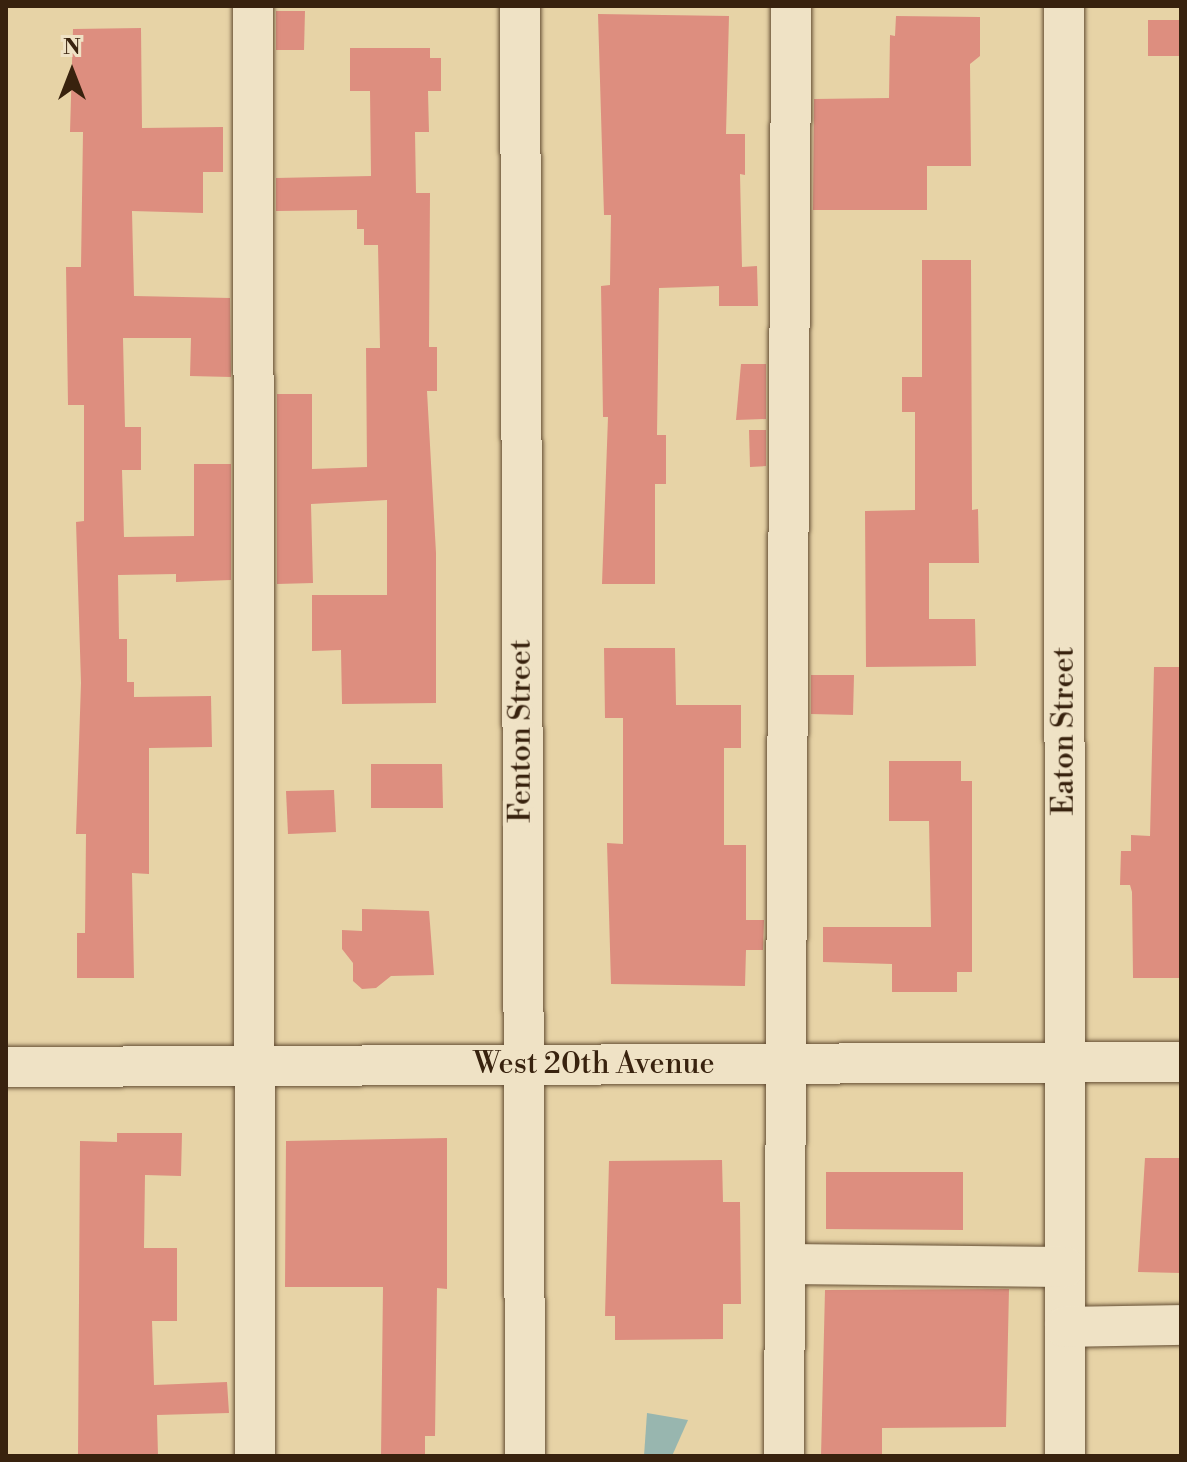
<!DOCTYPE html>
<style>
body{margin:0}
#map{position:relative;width:1187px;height:1462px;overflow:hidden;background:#e7d3a6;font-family:"Libre Bodoni",serif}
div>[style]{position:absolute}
.water>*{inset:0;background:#98b6af}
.building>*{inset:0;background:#dd8e7f}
.roads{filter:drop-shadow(0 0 2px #644e34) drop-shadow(0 0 2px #644e34)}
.minor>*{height:40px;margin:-20px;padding:0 20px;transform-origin:20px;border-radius:20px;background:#efe2c5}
span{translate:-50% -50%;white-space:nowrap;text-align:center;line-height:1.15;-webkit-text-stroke:7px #efe2c5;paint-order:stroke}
.street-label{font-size:30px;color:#38220e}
.frame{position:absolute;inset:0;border:8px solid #38220e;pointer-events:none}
.north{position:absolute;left:32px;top:32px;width:80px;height:80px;-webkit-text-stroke:6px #efe2c5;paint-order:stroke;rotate:0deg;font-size:22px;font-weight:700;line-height:32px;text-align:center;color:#38220e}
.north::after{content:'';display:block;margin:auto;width:28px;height:36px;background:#38220e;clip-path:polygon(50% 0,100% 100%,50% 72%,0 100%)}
</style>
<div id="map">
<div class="water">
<i style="clip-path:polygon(647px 1413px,688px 1420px,672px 1456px,644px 1456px)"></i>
</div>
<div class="building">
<i style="clip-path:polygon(276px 11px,305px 11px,304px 50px,276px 50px)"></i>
<i style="clip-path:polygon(598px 14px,729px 16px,726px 134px,745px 134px,745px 175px,740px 174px,742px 267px,757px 266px,758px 306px,719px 306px,719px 286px,659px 288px,657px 435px,666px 435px,666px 484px,655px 484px,655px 584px,602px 584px,608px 417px,603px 417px,601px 286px,610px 285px,611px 215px,604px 215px)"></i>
<i style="clip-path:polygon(896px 16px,980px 17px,980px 56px,970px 64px,971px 166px,927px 166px,927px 210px,813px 210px,814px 99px,889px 98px,890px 35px,895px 36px)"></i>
<i style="clip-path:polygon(1148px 20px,1181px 20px,1181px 56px,1148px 56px)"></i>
<i style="clip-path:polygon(141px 28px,142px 128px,223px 127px,223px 172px,203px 172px,203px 213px,132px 211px,134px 296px,230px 298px,231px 377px,190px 376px,191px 338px,123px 338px,125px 427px,141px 427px,141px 470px,122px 470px,124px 537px,194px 536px,194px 464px,231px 464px,231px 580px,176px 582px,176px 574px,118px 575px,119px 639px,127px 639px,127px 682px,134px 682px,134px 697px,211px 696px,212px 747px,149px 748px,149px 874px,132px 873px,134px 978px,77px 978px,77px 933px,85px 933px,86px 834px,76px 834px,81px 683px,76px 522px,84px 521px,84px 405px,68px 405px,66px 267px,81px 267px,83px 132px,70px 132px,73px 29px)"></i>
<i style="clip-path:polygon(350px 48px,430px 48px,430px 58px,441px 58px,441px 91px,428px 91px,429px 132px,415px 132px,416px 193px,430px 193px,429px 347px,437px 347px,437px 391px,427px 391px,436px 553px,436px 703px,342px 704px,341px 650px,312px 651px,312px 595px,387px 595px,387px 500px,311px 504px,313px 583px,277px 584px,277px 394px,312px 394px,312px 469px,367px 467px,366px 348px,380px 348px,378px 245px,364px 245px,364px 229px,357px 229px,357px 210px,276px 211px,276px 178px,371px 176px,370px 91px,350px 91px)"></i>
<i style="clip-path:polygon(922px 260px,971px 260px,972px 510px,978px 509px,979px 563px,929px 563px,929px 619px,975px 619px,976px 666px,866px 667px,865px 511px,915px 510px,915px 412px,902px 412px,902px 377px,922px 377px)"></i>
<i style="clip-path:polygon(741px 364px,766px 364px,766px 419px,736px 420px)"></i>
<i style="clip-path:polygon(749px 430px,766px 430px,766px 466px,750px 467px)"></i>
<i style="clip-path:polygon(604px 648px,675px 648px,676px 705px,741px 705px,741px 748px,724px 748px,724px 845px,746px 845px,746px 920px,764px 920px,763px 950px,746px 950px,745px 986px,611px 984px,607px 843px,623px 844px,623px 718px,605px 718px)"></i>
<i style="clip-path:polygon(1154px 667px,1181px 667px,1181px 978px,1133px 978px,1132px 892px,1130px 885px,1120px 885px,1121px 851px,1131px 851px,1131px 835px,1150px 836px)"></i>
<i style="clip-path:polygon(811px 675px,854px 675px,853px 715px,811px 714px)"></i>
<i style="clip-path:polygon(889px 761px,961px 761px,961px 781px,972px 781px,972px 972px,957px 972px,957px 992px,892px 992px,892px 964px,823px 962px,823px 927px,931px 927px,929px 821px,889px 821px)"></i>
<i style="clip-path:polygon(371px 764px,442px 764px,443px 808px,371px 808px)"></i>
<i style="clip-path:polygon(334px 790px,336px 832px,288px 834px,286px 791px)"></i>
<i style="clip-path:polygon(362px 909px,429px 911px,434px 975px,391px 976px,376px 988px,362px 989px,353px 981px,353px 963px,342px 949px,342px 930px,362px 931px)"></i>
<i style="clip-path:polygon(117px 1133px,182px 1133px,181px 1176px,145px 1175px,144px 1248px,177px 1248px,177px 1321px,152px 1321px,154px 1385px,227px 1382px,229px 1413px,157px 1415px,158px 1456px,78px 1456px,80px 1141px,117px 1142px)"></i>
<i style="clip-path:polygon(447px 1138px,447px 1289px,437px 1288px,435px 1436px,425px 1436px,425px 1456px,381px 1456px,383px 1287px,285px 1287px,286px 1141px)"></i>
<i style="clip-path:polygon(1145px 1158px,1181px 1158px,1181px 1273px,1138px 1272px)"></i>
<i style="clip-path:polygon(722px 1160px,723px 1202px,740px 1202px,741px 1304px,723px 1304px,723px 1339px,615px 1340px,615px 1316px,605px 1316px,609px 1161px)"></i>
<i style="clip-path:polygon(826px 1172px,963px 1172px,963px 1230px,826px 1229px)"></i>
<i style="clip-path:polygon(1009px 1289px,1006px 1427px,882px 1428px,882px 1456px,821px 1456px,825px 1290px)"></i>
</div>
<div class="roads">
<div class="minor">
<i style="left:253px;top:6px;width:1450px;rotate:89.92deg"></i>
<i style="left:520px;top:6px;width:1450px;rotate:89.8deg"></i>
<i style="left:1064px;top:6px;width:1450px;rotate:89.96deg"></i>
<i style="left:6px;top:1067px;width:1175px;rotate:-0.24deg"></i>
<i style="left:786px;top:1264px;width:279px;rotate:0.6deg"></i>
<i style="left:1065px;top:1327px;width:116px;rotate:-1deg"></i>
<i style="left:784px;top:1456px;width:1450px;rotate:-89.72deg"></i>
</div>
</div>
<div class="street-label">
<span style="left:521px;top:731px;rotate:-90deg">Fenton Street</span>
<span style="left:1064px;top:731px;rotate:-90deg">Eaton Street</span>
<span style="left:594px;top:1064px">West 20th Avenue</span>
</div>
<div class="frame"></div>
<div class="north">N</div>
</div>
